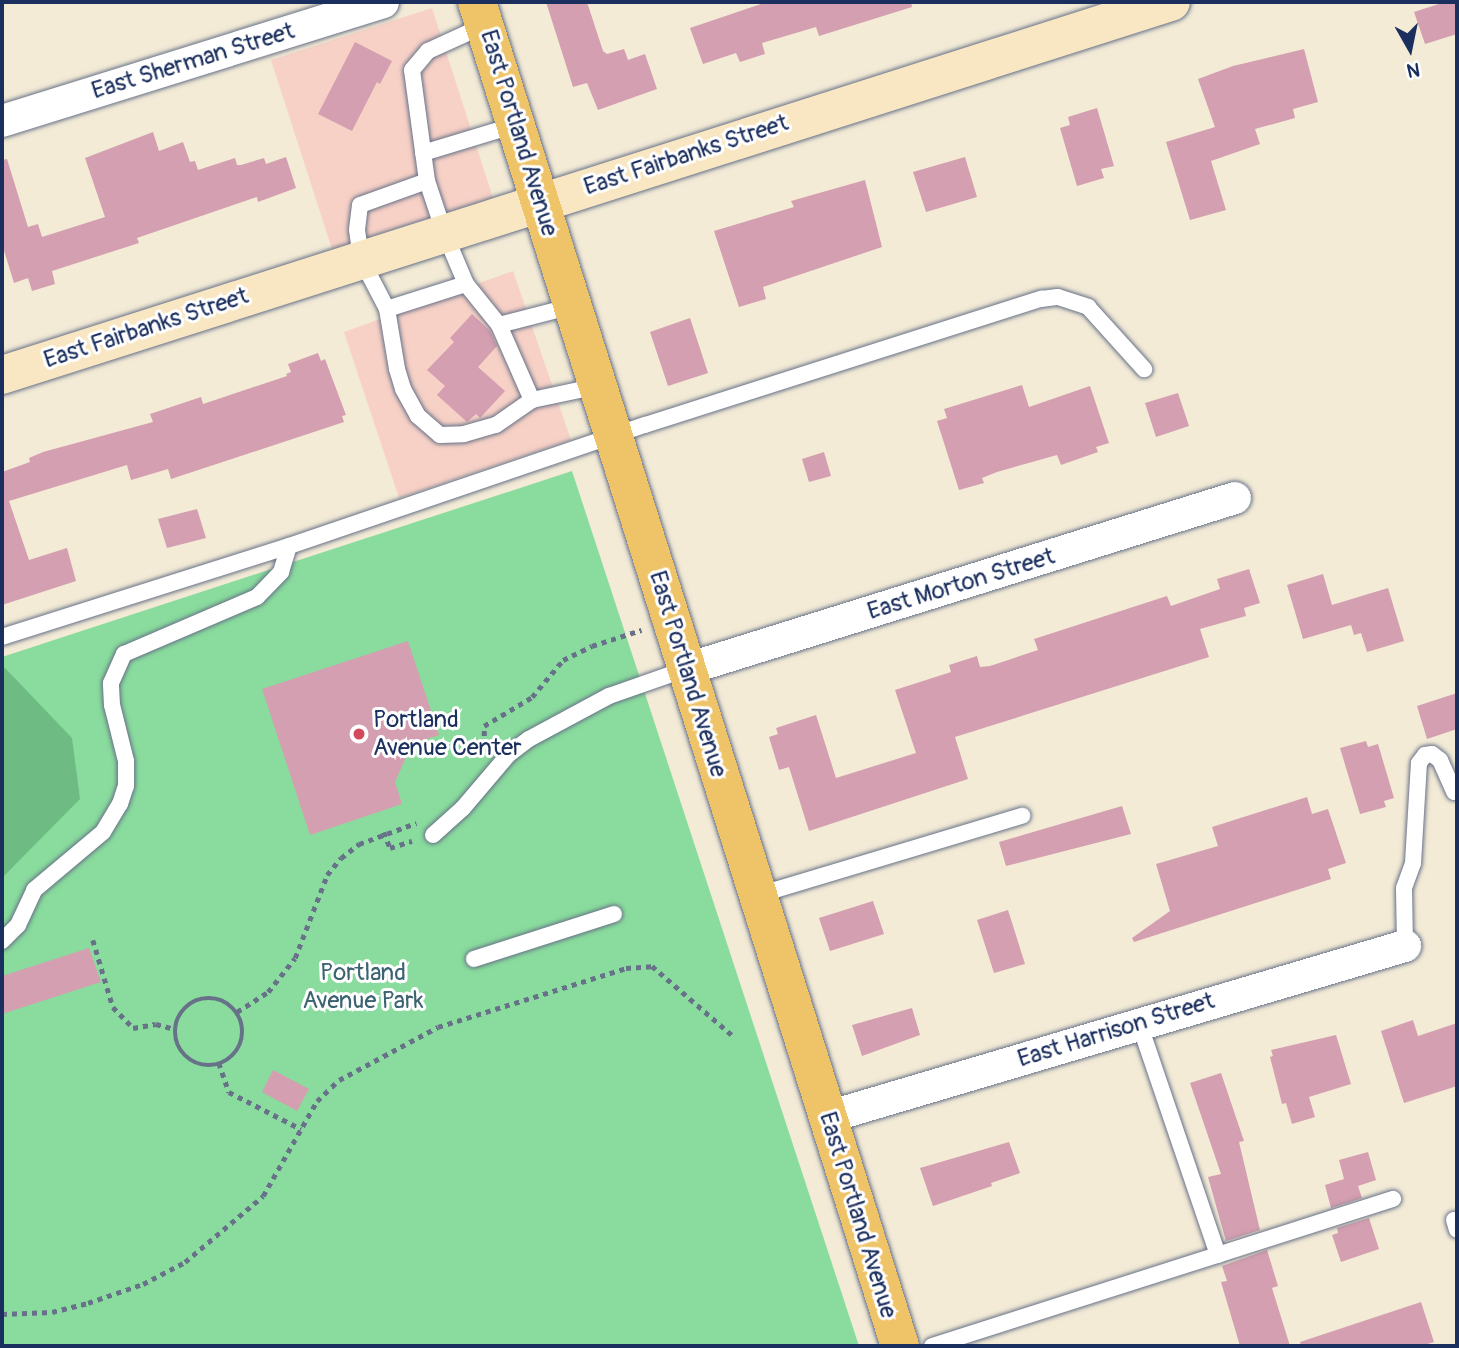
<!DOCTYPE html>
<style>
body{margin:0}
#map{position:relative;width:1459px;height:1348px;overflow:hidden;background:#f3ebd6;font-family:Pangolin,sans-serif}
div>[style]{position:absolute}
.built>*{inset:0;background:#f7d1c6}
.green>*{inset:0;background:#89dc9d}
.forest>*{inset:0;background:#6ebc84}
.building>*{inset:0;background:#d49fb0}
.path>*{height:4.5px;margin-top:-2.25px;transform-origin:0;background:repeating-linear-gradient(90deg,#677188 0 5px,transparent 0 10px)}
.path>.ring{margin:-2.25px;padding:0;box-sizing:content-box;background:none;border:4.5px solid #677188;border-radius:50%}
.roads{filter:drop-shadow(0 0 2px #677188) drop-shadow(0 0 2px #677188)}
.lane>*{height:16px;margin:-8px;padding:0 8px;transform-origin:8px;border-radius:8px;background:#fff}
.street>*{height:32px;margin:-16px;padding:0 16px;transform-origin:16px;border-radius:16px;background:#fff}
.secondary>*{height:38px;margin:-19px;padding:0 19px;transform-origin:19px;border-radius:19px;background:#f9e7c3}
.primary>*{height:38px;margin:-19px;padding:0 19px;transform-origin:19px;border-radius:19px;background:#efc469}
.dots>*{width:19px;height:19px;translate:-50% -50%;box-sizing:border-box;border:4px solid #fff;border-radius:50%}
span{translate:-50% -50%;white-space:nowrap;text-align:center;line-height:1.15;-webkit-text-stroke:6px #fff;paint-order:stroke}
.street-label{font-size:24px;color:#1b2f5e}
.poi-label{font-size:24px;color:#1b2f5e}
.left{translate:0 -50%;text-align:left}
.park-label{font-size:24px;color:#3c6371}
.frame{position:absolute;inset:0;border:4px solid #1b2f5e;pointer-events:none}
.north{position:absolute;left:1375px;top:14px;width:70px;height:70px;-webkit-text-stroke:5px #fff;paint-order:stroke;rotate:171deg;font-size:19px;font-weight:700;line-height:28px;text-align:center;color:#1b2f5e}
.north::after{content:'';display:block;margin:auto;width:24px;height:32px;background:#1b2f5e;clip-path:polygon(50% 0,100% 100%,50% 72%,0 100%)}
</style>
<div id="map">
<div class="built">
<i style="clip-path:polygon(432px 8px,493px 198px,332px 249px,271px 60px)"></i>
<i style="clip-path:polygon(513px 271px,571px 440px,399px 498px,344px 332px)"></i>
</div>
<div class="green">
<i style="clip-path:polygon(572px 471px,859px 1346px,2px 1346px,2px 657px)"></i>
</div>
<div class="forest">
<i style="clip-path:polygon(5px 668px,72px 738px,80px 799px,2px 878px,2px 669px)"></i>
</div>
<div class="building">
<i style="clip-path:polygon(546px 2px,587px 2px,603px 51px,607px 54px,624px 49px,628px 60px,645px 54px,657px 89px,598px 110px,587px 83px,573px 87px)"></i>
<i style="clip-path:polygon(767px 2px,911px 2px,912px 7px,819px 36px,816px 27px,762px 43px,765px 54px,740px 62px,736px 53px,703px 64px,690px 28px)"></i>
<i style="clip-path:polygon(1445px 2px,1457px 2px,1457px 34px,1425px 44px,1414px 12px)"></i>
<i style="clip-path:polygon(355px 42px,392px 61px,380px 84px,377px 82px,352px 131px,318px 114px)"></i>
<i style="clip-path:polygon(1304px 49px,1318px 102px,1293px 109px,1295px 118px,1255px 129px,1260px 144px,1211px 161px,1226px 210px,1190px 220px,1166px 142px,1215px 127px,1198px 79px,1233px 66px)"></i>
<i style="clip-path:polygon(1097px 108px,1114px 166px,1101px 169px,1104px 178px,1077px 186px,1060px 128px,1070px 125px,1068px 117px)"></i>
<i style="clip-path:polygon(153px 132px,159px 151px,183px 142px,190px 162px,195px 161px,198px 170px,235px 158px,237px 165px,241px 165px,264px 158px,266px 164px,286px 157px,296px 188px,258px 202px,257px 197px,137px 238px,139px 243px,52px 271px,55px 284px,32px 291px,28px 278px,14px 283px,2px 244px,2px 160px,7px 159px,28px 227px,38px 224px,42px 237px,105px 217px,85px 158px)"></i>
<i style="clip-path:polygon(965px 157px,977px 197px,926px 212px,913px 172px)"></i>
<i style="clip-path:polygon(865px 180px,882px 247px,763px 287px,766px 299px,739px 307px,714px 231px,794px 207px,791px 201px)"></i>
<i style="clip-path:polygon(472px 314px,490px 331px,497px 346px,478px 367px,505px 391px,480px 418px,476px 414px,467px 422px,437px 395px,445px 386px,427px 370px,454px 342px,450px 338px)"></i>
<i style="clip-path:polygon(690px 318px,708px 373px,668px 386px,650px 332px)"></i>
<i style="clip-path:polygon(318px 353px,321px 361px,325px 359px,346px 415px,342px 416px,344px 422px,171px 479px,168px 469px,131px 480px,127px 465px,9px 501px,29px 560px,67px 548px,76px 581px,2px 605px,2px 472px,30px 462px,29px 458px,43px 452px,153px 422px,150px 414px,201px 397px,203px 404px,287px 376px,286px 374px,291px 372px,288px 364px)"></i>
<i style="clip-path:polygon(1022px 385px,1029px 407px,1090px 386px,1109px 443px,1096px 447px,1098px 452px,1061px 465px,1057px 455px,997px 472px,982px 478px,984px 483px,959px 490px,937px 421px,947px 418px,944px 409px)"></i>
<i style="clip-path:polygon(1178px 393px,1189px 426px,1156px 437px,1145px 403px)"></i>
<i style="clip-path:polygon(824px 452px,831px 476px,809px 482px,802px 459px)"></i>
<i style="clip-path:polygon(197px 509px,206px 538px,167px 548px,158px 519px)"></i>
<i style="clip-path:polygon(1249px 569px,1260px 603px,1244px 608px,1246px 616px,1200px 629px,1209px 657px,955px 737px,968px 779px,809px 831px,789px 767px,779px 770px,769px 737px,778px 734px,776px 728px,816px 715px,836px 778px,916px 753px,895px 690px,951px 672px,949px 665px,977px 656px,980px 667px,990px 666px,1038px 650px,1034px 639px,1167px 596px,1171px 606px,1220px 589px,1217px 579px)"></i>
<i style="clip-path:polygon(1323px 574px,1332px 605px,1388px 588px,1404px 641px,1367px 652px,1361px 633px,1354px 635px,1351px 625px,1303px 639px,1287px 585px)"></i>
<i style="clip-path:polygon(408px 641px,439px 735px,412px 744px,395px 782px,402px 804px,310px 835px,262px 689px)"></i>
<i style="clip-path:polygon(1457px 693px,1457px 729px,1427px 739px,1417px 706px)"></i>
<i style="clip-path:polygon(1366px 741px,1368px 747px,1378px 744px,1394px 798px,1384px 801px,1386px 807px,1360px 814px,1340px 748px)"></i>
<i style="clip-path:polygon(1307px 797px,1312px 814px,1328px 809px,1346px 863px,1328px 869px,1331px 879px,1134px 942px,1132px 938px,1170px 911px,1156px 864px,1218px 846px,1212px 827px)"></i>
<i style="clip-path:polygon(1122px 806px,1131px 834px,1006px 866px,999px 842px)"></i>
<i style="clip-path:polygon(873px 901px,884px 934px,830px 951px,819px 918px)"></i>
<i style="clip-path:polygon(1008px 910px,1025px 964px,994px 973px,977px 920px)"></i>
<i style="clip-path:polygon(89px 948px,101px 982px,2px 1014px,2px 976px)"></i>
<i style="clip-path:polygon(912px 1008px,920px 1035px,862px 1056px,852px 1025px)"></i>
<i style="clip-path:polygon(1413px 1020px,1418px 1036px,1457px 1023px,1457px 1086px,1404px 1103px,1381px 1031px)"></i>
<i style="clip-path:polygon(1336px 1035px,1351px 1084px,1309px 1097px,1315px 1117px,1292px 1124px,1286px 1103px,1282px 1104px,1270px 1057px,1273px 1056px,1271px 1050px)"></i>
<i style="clip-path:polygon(273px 1070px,309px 1089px,297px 1111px,262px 1092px)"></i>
<i style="clip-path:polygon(1221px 1073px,1244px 1141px,1239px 1142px,1260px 1230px,1226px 1241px,1208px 1177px,1221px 1174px,1190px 1083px)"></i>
<i style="clip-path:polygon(1009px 1142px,1020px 1173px,991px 1183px,992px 1186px,933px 1206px,920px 1168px)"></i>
<i style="clip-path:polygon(1368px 1152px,1376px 1180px,1358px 1186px,1362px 1198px,1331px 1208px,1325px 1185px,1344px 1179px,1339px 1160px)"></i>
<i style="clip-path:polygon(1369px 1218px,1379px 1249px,1341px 1262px,1332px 1235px,1338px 1233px,1337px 1228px)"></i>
<i style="clip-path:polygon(1267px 1250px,1278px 1286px,1272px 1288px,1290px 1346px,1240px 1346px,1221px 1282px,1227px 1281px,1222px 1266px)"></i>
<i style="clip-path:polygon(1421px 1302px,1434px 1342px,1421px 1346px,1301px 1346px,1300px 1342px)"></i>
</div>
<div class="path">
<i style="left:484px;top:746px;width:20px;rotate:-90deg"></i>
<i style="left:484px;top:726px;width:56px;rotate:-31.1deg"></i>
<i style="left:532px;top:697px;width:48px;rotate:-50deg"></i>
<i style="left:563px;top:660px;width:32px;rotate:-26deg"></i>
<i style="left:592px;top:646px;width:52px;rotate:-18.1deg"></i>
<i style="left:384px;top:832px;width:17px;rotate:69deg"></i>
<i style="left:390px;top:848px;width:23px;rotate:-18deg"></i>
<i style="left:93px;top:940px;width:70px;rotate:73.4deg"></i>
<i style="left:113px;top:1007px;width:29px;rotate:46deg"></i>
<i style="left:133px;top:1028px;width:23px;rotate:-10deg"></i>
<i style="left:156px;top:1024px;width:20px;rotate:15deg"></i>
<i class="ring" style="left:175px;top:998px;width:63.5px;height:63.5px"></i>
<i style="left:237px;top:1012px;width:37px;rotate:-33deg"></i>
<i style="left:268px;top:992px;width:43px;rotate:-51.5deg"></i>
<i style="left:295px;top:958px;width:89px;rotate:-68.9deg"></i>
<i style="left:327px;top:875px;width:22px;rotate:-51deg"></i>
<i style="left:341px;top:858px;width:23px;rotate:-38deg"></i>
<i style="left:359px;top:844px;width:61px;rotate:-20.2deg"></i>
<i style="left:219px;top:1063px;width:31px;rotate:71deg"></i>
<i style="left:229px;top:1092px;width:81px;rotate:27.2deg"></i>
<i style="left:2px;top:1314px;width:50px;rotate:-2.3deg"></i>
<i style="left:52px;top:1312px;width:37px;rotate:-14deg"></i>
<i style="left:88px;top:1303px;width:58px;rotate:-19.1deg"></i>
<i style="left:143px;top:1284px;width:47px;rotate:-27.6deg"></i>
<i style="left:185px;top:1262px;width:102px;rotate:-40.2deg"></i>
<i style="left:263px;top:1196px;width:109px;rotate:-60.4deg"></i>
<i style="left:317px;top:1101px;width:30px;rotate:-44deg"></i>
<i style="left:339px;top:1080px;width:112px;rotate:-28.2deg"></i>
<i style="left:438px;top:1027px;width:197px;rotate:-17.4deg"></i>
<i style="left:626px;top:968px;width:26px;rotate:-4deg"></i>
<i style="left:652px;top:966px;width:106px;rotate:40.8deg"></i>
</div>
<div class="roads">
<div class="lane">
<i style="left:423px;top:153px;width:97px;rotate:-16.8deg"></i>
<i style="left:427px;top:181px;width:71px;rotate:160.3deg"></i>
<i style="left:360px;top:205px;width:25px;rotate:97deg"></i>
<i style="left:357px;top:230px;width:29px;rotate:82deg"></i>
<i style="left:361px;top:259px;width:56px;rotate:62.5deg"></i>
<i style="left:387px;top:309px;width:83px;rotate:-17.6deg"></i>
<i style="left:466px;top:284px;width:56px;rotate:-112.9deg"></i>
<i style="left:444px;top:232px;width:54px;rotate:-108.4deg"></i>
<i style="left:427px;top:181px;width:112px;rotate:-97.7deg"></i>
<i style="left:412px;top:70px;width:25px;rotate:-50deg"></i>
<i style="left:428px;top:51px;width:63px;rotate:-24.5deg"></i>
<i style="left:466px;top:284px;width:53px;rotate:51.2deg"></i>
<i style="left:499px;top:325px;width:82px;rotate:66.3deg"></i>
<i style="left:532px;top:400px;width:67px;rotate:-12deg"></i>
<i style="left:387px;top:309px;width:61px;rotate:80.5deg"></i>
<i style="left:397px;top:369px;width:21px;rotate:73deg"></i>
<i style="left:403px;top:389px;width:31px;rotate:61deg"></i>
<i style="left:418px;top:416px;width:29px;rotate:41deg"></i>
<i style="left:440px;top:435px;width:24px;rotate:-2deg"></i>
<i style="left:464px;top:434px;width:33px;rotate:-16deg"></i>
<i style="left:496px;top:425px;width:44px;rotate:-34.8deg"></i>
<i style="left:499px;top:325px;width:76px;rotate:-14.4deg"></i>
<i style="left:2px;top:637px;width:301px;rotate:-17.6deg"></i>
<i style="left:289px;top:546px;width:376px;rotate:-18.8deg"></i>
<i style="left:645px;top:425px;width:416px;rotate:-17.7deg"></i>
<i style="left:1041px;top:299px;width:17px;rotate:-7deg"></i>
<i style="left:1058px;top:297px;width:32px;rotate:18deg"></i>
<i style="left:1088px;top:307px;width:84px;rotate:47.9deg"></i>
<i style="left:433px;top:835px;width:40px;rotate:-42deg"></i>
<i style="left:463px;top:808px;width:71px;rotate:-49.6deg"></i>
<i style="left:509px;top:754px;width:25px;rotate:-37deg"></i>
<i style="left:529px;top:739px;width:91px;rotate:-28.3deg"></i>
<i style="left:609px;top:696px;width:82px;rotate:-19.3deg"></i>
<i style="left:758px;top:895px;width:276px;rotate:-16.7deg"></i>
<i style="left:2px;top:941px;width:23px;rotate:-45deg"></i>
<i style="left:18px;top:925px;width:38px;rotate:-65deg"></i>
<i style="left:34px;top:890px;width:90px;rotate:-40deg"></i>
<i style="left:103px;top:832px;width:33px;rotate:-59deg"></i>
<i style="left:120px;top:804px;width:19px;rotate:-72deg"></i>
<i style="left:126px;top:786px;width:25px;rotate:-90deg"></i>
<i style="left:126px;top:761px;width:58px;rotate:-104deg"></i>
<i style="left:112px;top:705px;width:22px;rotate:-93deg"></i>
<i style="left:111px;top:683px;width:32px;rotate:-66deg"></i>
<i style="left:124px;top:654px;width:145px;rotate:-23.2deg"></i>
<i style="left:257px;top:597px;width:35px;rotate:-46deg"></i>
<i style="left:281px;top:572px;width:27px;rotate:-73deg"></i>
<i style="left:1405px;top:946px;width:58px;rotate:-91deg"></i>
<i style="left:1404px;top:888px;width:27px;rotate:-70deg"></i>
<i style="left:1413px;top:863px;width:100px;rotate:-86.6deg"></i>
<i style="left:1419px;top:763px;width:10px;rotate:-53deg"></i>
<i style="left:1425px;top:755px;width:7px;rotate:-8deg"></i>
<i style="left:1432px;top:754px;width:10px;rotate:37deg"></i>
<i style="left:1440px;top:760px;width:35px;rotate:66deg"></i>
<i style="left:474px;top:959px;width:147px;rotate:-17.8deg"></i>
<i style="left:1139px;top:1023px;width:245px;rotate:71.2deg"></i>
<i style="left:1454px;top:1220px;width:10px;rotate:73deg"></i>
<i style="left:932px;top:1346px;width:484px;rotate:-17.7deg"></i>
</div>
<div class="street">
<i style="left:2px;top:121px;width:399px;rotate:-17.3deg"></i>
<i style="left:687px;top:669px;width:574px;rotate:-17.33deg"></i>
<i style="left:828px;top:1117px;width:602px;rotate:-16.51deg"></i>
</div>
<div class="secondary">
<i style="left:2px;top:375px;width:1227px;rotate:-17.7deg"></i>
</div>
<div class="primary">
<i style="left:477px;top:2px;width:1409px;rotate:72.53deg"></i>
</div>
</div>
<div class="dots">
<i style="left:359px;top:734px;background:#d1495b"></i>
</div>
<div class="street-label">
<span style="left:193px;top:61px;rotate:-17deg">East Sherman Street</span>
<span style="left:519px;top:133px;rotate:73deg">East Portland Avenue</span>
<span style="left:686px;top:155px;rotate:-18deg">East Fairbanks Street</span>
<span style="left:146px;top:328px;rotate:-18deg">East Fairbanks Street</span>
<span style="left:961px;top:584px;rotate:-17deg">East Morton Street</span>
<span style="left:688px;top:674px;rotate:73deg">East Portland Avenue</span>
<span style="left:1116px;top:1030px;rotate:-17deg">East Harrison Street</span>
<span style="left:858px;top:1215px;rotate:73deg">East Portland Avenue</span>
</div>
<div class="poi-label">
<span class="left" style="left:373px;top:734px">Portland<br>Avenue Center</span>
</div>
<div class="park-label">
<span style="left:363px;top:987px">Portland<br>Avenue Park</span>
</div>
<div class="frame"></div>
<div class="north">N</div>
</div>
